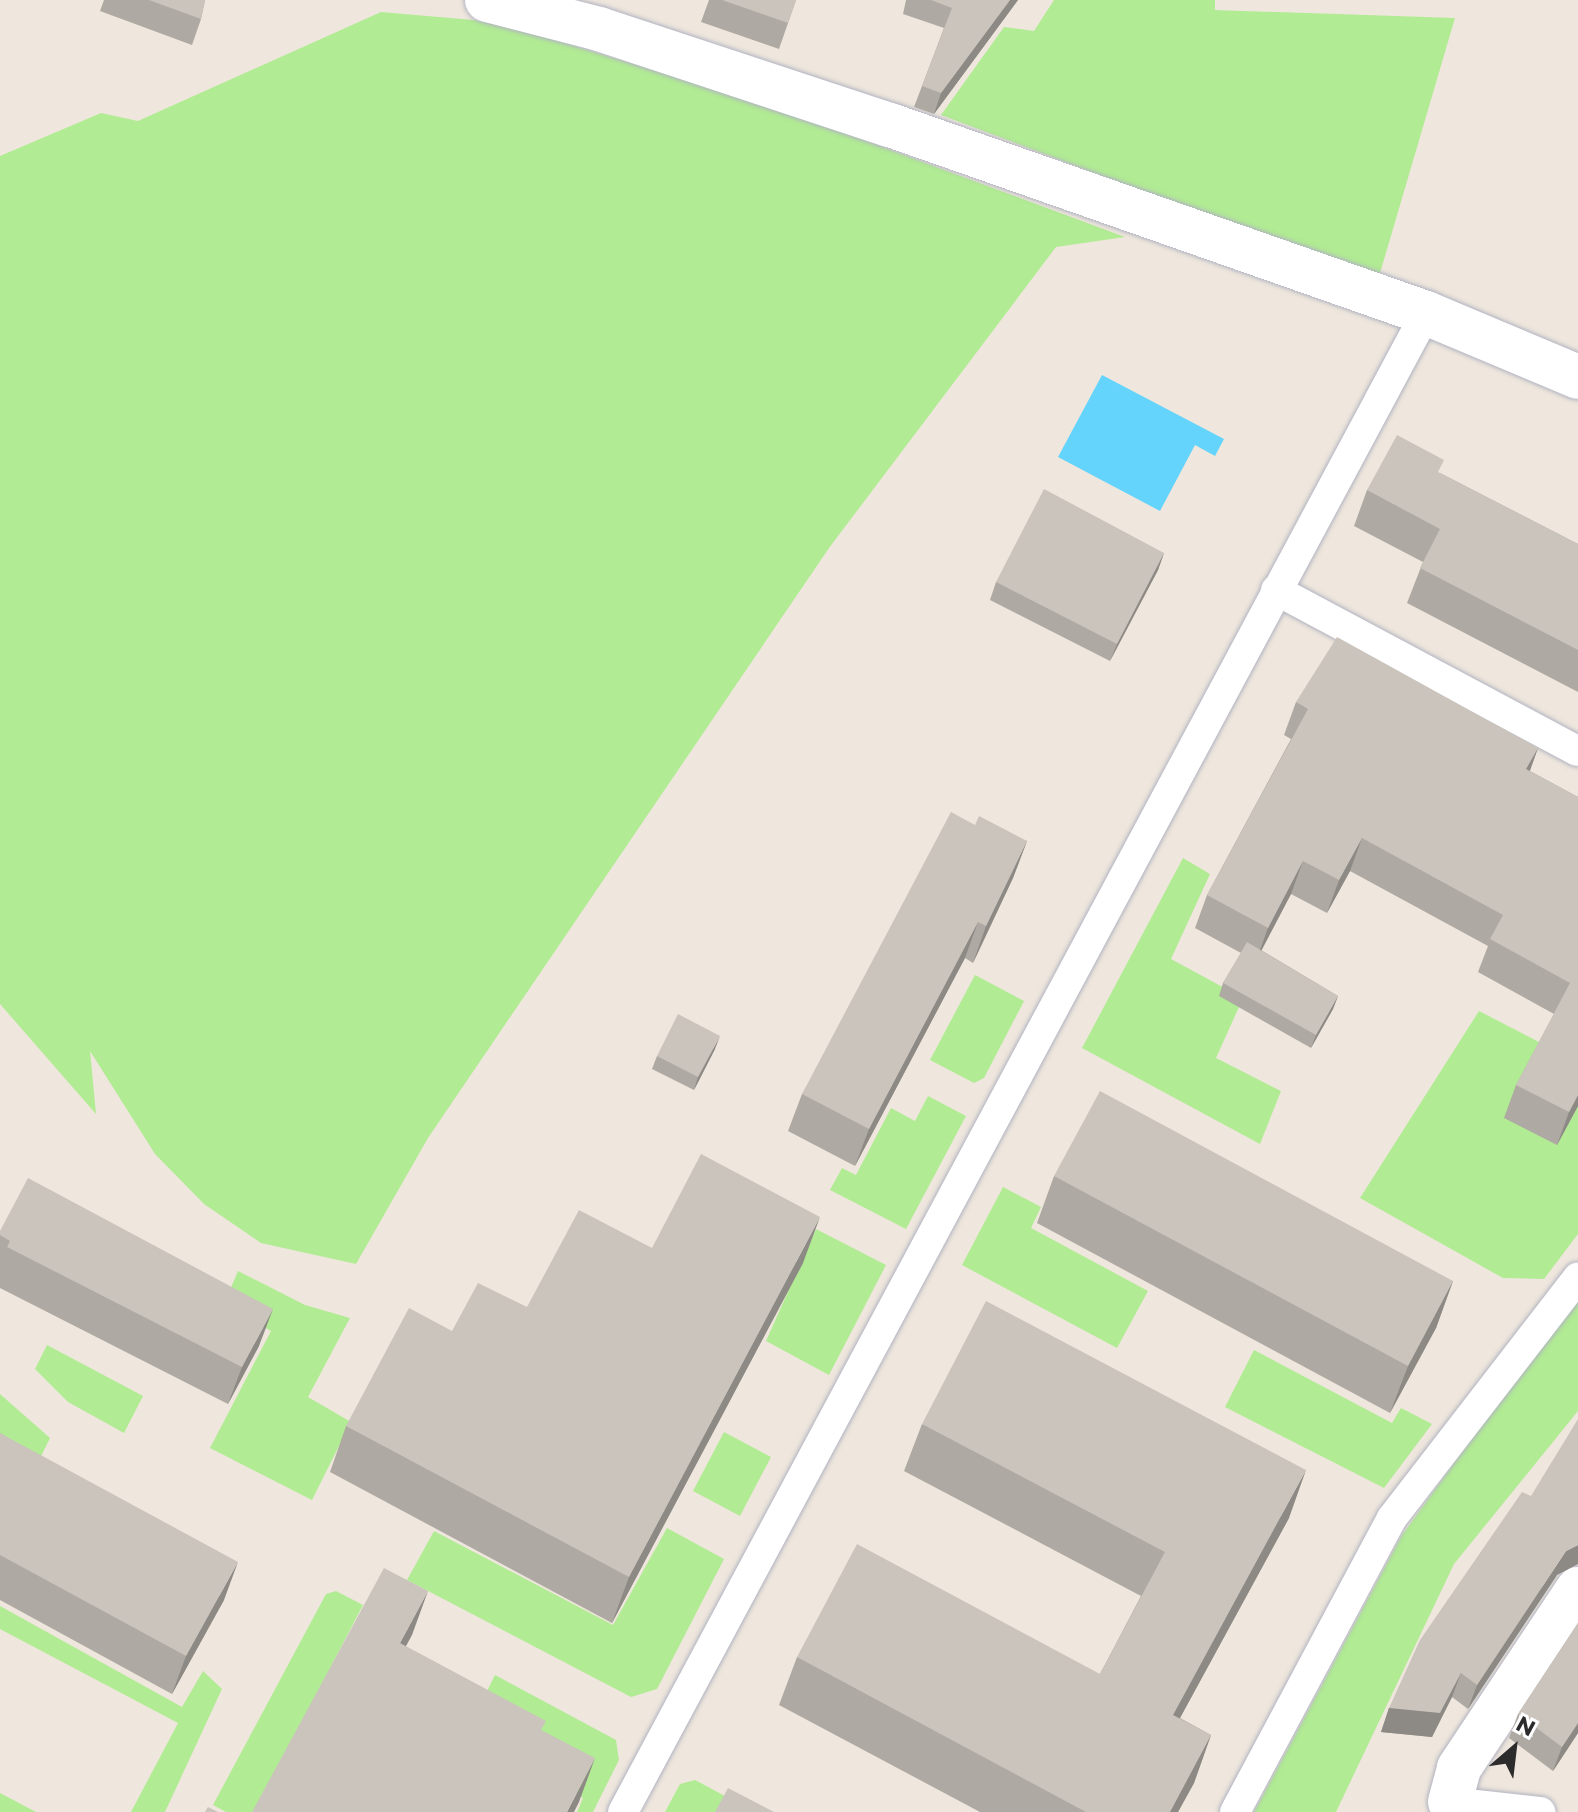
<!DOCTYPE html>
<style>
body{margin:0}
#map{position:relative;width:1578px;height:1812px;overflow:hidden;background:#efe7dd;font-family:Montserrat,sans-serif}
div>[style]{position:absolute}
.green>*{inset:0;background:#b1eb93}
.water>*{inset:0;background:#65d4fc}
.roads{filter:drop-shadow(0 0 2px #b1b3c1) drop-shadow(0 0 2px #b1b3c1)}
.service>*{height:30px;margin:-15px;padding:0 15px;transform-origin:15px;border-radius:15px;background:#fff}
.minor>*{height:44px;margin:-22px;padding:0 22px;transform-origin:22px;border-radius:22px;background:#fff}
.wall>*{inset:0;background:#aea9a2}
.shaded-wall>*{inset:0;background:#8d8984}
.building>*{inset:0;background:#cac4bc}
span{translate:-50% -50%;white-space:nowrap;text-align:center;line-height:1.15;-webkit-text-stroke:7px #fff;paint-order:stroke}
.north{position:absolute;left:1474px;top:1708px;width:80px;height:80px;-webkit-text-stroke:6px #fff;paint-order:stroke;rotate:28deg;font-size:22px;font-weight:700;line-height:32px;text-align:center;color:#2c2c2c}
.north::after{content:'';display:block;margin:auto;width:28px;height:36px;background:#2c2c2c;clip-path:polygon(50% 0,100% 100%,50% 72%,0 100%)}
</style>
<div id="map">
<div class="green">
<i style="clip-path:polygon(1054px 0,1215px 0,1215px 10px,1455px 18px,1378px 280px,941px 115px,1004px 27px,1034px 31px)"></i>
<i style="clip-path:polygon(381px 12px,497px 22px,788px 112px,1125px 237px,1056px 247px,829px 548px,428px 1138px,356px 1264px,261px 1243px,204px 1204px,155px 1154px,90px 1051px,96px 1114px,0 1004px,0 156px,101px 113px,138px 121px)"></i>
<i style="clip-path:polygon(1183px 858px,1210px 874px,1171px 959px,1243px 998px,1216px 1058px,1281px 1091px,1260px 1144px,1082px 1048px)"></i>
<i style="clip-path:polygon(975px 975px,1024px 1001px,984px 1078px,974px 1083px,930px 1060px)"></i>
<i style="clip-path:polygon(1479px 1011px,1578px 1062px,1578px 1234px,1544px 1279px,1503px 1278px,1360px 1198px)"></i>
<i style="clip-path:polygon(928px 1096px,966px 1116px,906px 1229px,830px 1190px,842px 1168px,856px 1175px,891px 1108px,915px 1121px)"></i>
<i style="clip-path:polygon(1003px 1187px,1041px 1207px,1031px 1228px,1148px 1291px,1117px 1348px,962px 1265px)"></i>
<i style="clip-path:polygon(816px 1229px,886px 1265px,829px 1375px,766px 1341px)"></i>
<i style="clip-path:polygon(238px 1271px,305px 1305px,350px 1318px,308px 1397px,351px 1422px,312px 1500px,210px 1448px,271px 1331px,224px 1304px)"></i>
<i style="clip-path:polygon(1578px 1293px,1578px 1411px,1454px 1564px,1336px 1812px,1254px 1812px,1402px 1535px)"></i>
<i style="clip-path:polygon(47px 1345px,143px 1396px,124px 1433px,68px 1402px,35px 1369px)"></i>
<i style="clip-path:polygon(1254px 1350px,1392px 1423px,1401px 1408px,1432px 1424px,1384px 1488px,1225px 1407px)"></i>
<i style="clip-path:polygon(0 1394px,50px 1438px,28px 1483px,0 1468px)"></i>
<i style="clip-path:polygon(724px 1432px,771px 1457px,740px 1516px,693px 1491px)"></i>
<i style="clip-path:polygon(667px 1528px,724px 1559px,657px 1689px,631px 1697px,407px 1580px,434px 1531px,613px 1625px)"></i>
<i style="clip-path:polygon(336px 1591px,363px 1605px,255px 1812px,226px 1812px,213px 1805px,326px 1594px)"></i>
<i style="clip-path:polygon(0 1606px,182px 1707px,203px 1671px,222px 1689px,165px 1812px,131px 1812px,178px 1723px,0 1629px)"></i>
<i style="clip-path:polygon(495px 1675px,616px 1740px,619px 1760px,593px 1812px,577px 1812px,583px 1798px,472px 1721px)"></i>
<i style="clip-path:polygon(695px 1780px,755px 1812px,665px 1812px,680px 1784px)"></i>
<i style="clip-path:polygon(0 1793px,36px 1812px,0 1812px)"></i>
</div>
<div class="water">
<i style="clip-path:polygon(1102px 375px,1224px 439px,1215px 456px,1195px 445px,1160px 511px,1058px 457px)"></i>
</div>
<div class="roads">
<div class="service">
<i style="left:1276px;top:590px;width:342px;rotate:28.1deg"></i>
<i style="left:1450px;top:1802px;width:91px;rotate:6.3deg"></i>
<i style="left:623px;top:1812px;width:1701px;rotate:-61.82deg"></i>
<i style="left:1235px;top:1812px;width:333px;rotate:-61.9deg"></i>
<i style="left:1392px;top:1518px;width:304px;rotate:-52.3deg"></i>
</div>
<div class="minor">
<i style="left:487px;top:0;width:116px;rotate:14.5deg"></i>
<i style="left:599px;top:29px;width:306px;rotate:18.3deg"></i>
<i style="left:890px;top:125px;width:568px;rotate:19.33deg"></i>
<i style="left:1426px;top:313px;width:165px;rotate:22.8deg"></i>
<i style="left:1450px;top:1802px;width:35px;rotate:-75deg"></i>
<i style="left:1459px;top:1768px;width:215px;rotate:-56.4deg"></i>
</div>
</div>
<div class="wall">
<i style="clip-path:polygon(104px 0,205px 0,201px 19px,192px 45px,100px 11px)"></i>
<i style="clip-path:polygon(709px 0,796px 0,779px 49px,701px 22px)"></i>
<i style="clip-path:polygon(906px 0,1018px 0,934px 114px,914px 107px,944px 28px,903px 14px)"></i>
<i style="clip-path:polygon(1440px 473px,1578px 544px,1578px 692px,1407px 603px,1423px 562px,1354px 526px,1367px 490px)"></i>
<i style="clip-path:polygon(1164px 553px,1158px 570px,1110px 661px,990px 600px,996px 582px)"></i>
<i style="clip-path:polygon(1296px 702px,1538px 748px,1530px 771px,1578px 797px,1578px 1106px,1557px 1145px,1504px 1118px,1516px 1085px,1554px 1014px,1478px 972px,1488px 946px,1350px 871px,1327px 913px,1291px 894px,1261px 950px,1338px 996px,1333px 1009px,1311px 1048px,1219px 996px,1223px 983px,1241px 953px,1195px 928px,1207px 895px,1291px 739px,1284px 735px)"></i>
<i style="clip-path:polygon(975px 825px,1027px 841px,1013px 878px,973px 963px,965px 958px,855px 1166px,788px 1131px,802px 1094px)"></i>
<i style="clip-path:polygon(715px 1049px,694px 1090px,652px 1069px,657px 1056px)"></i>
<i style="clip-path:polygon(1054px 1176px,1453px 1281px,1436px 1328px,1390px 1413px,1037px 1223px)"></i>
<i style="clip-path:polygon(0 1231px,259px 1346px,228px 1404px,0 1288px)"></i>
<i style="clip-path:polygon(652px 1248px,803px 1263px,612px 1623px,330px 1472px,346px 1426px,452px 1331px,527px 1307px)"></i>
<i style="clip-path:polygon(922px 1424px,1289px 1518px,1180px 1718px,1211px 1735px,1194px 1783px,1178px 1812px,980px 1812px,779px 1705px,797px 1657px,1100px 1674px,1141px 1596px,904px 1471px)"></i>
<i style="clip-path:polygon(0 1433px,224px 1600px,172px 1694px,0 1600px)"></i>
<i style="clip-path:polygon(1557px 1575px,1468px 1709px,1452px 1697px,1432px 1737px,1381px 1732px,1389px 1708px)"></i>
<i style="clip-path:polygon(1578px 1623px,1578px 1733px,1553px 1771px,1509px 1738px,1518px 1714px)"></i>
</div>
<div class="shaded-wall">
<i style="clip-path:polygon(1010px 0,1018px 0,934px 114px,941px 93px)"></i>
<i style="clip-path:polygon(1164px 553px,1158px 570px,1110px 661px,1117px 644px)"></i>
<i style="clip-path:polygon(1538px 748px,1526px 781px,1526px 769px)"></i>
<i style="clip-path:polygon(1362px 838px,1350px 871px,1327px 913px,1339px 880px)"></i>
<i style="clip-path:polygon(1027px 841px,1013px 878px,973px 963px,986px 926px)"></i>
<i style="clip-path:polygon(1303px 861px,1291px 894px,1256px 961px,1268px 928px)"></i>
<i style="clip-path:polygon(978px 922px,965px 958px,855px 1166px,869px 1129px)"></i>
<i style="clip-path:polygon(1338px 996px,1333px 1009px,1311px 1048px,1316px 1035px)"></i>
<i style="clip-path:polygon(720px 1036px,715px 1049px,694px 1090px,698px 1077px)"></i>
<i style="clip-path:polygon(1578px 1095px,1578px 1106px,1557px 1145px,1569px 1112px)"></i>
<i style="clip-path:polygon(820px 1217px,803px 1263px,612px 1623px,629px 1577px)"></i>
<i style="clip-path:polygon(1453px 1281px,1436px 1328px,1390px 1413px,1408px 1366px)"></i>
<i style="clip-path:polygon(273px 1309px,259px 1346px,228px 1404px,242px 1367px)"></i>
<i style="clip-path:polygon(1306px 1470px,1289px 1518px,1156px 1762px,1173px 1715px)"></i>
<i style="clip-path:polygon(1578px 1545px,1578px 1564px,1557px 1575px,1468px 1709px,1477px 1685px,1566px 1551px)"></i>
<i style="clip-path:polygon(238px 1562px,224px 1600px,172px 1694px,186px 1656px)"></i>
<i style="clip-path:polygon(428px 1591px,412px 1635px,384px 1687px,400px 1643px)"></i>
<i style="clip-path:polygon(1461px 1673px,1452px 1697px,1432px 1737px,1381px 1732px,1389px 1708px)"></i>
<i style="clip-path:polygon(1578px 1723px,1578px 1733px,1553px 1771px,1562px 1747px)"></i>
<i style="clip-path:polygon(1211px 1735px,1194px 1783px,1178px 1812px,1170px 1812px)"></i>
<i style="clip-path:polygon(595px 1758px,579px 1802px,574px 1812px,567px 1812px)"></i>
</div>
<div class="building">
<i style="clip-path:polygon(149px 0,205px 0,201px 19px)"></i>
<i style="clip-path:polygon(722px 0,796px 0,788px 23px)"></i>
<i style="clip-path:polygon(931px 0,1010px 0,941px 93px,922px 86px,952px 8px)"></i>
<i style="clip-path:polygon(1397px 435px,1444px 460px,1438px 472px,1578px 544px,1578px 650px,1420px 568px,1440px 529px,1367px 490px)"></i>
<i style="clip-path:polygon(1044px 489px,1164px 553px,1117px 644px,996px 582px)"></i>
<i style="clip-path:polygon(1337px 637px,1538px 748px,1526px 769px,1578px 797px,1578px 1095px,1569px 1112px,1516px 1085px,1570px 983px,1490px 939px,1503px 915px,1362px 838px,1339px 880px,1303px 861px,1268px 928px,1207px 895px,1308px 709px,1296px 702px)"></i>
<i style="clip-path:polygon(951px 812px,975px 825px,979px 816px,1027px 841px,986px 926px,978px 922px,869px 1129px,802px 1094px)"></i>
<i style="clip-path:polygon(1247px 942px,1338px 996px,1316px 1035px,1223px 983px)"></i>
<i style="clip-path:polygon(678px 1014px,720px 1036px,698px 1077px,657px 1056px)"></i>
<i style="clip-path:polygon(1100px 1091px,1453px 1281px,1408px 1366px,1054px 1176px)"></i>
<i style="clip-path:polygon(701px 1154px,820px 1217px,629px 1577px,346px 1426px,409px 1308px,452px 1331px,478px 1283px,527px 1307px,579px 1210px,652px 1248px)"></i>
<i style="clip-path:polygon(28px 1178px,273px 1309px,242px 1367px,7px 1247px,10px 1241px,0 1235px,0 1231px)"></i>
<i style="clip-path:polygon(986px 1301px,1306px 1470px,1173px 1715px,1211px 1735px,1170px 1812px,1086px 1812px,797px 1657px,857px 1544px,1100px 1674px,1165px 1552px,922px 1424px)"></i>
<i style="clip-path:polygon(1578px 1419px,1578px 1545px,1566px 1551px,1477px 1685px,1461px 1673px,1440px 1713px,1389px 1708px,1420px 1640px,1522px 1492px,1531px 1496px)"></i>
<i style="clip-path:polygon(0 1433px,238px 1562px,186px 1656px,0 1555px)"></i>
<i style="clip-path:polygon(384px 1568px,428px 1591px,400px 1643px,546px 1721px,541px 1730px,595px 1758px,567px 1812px,252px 1812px)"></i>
<i style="clip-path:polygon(1578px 1623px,1578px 1723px,1562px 1747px,1518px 1714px)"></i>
<i style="clip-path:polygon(728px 1788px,774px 1812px,715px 1812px)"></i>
<i style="clip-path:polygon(208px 1807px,218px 1812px,205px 1812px)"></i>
</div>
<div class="north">N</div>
</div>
